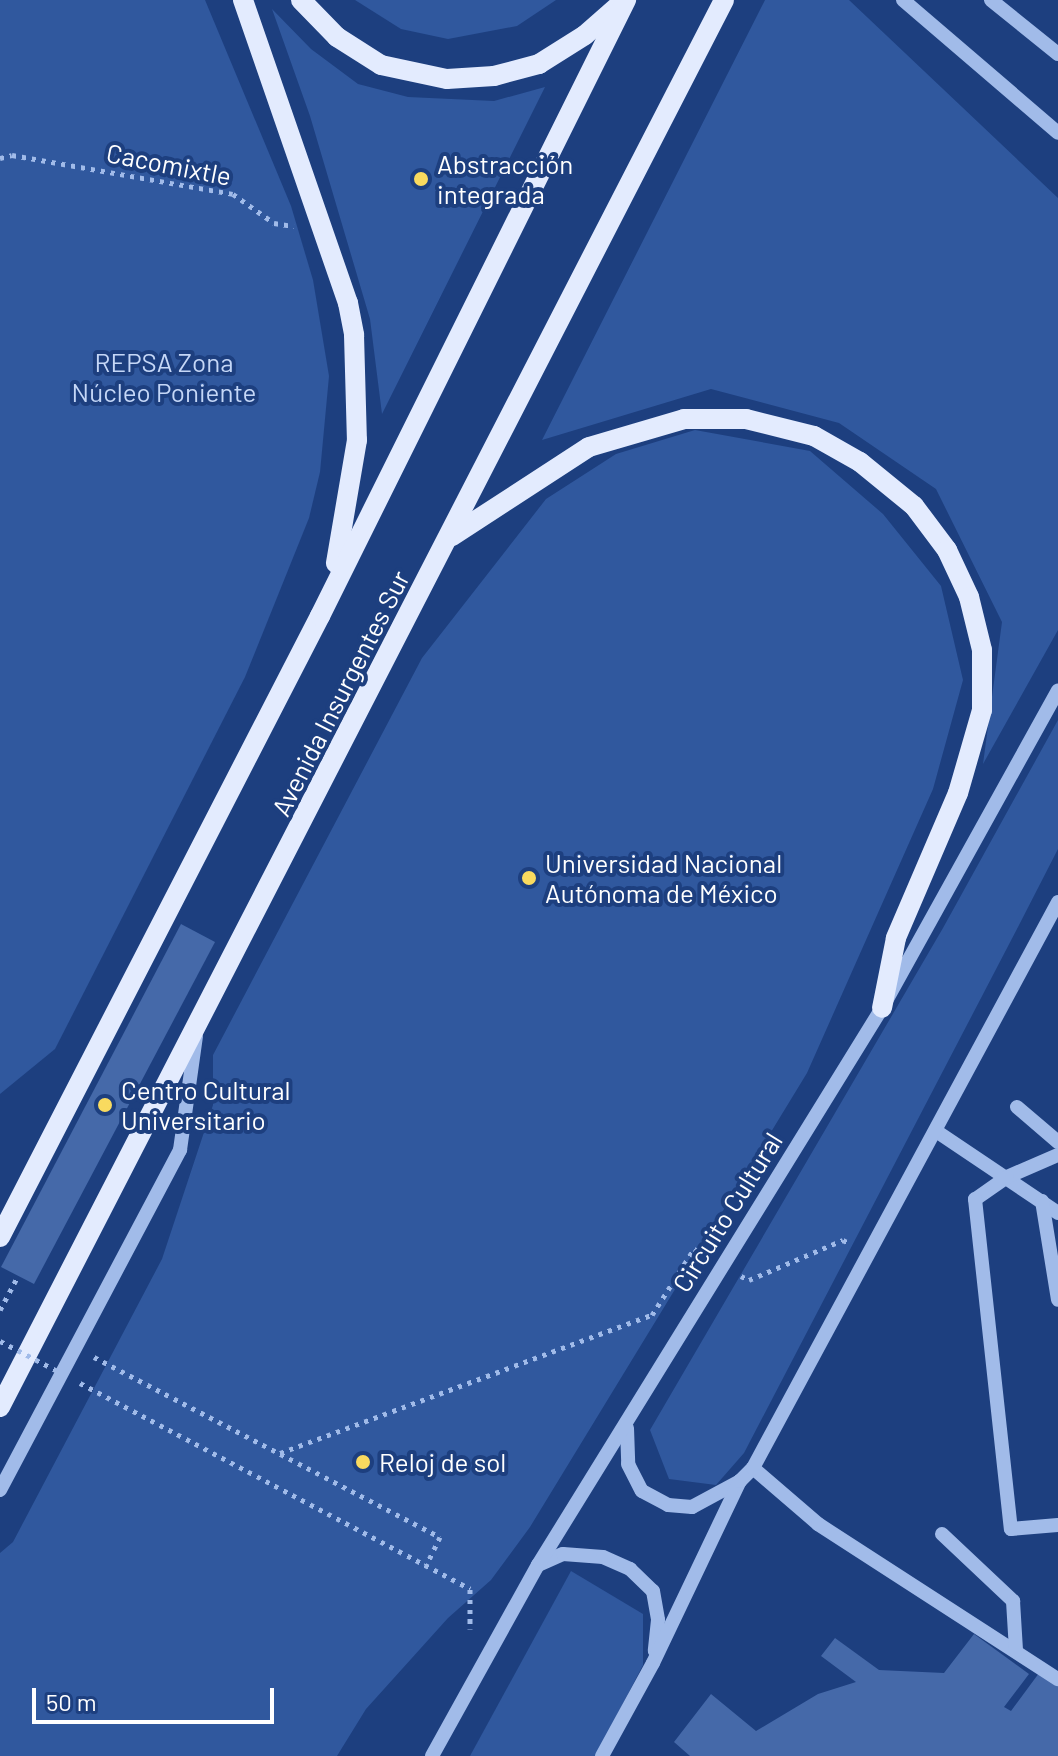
<!DOCTYPE html>
<meta charset="utf-8">
<style>
body{margin:0}
#map{position:relative;width:1058px;height:1756px;overflow:hidden;background:#1d3f7f;font-family:Barlow,sans-serif}
div>[style]{position:absolute}
.green>*{inset:0;background:#30589e}
.building>*{inset:0;background:#4569a9}
.path>*{height:5px;margin-top:-2.5px;transform-origin:0;background:repeating-linear-gradient(90deg,#a1bbe9 0 4px,transparent 0 10px)}
.minor>*{height:14px;margin:-7px;padding:0 7px;transform-origin:7px;border-radius:7px;background:#a1bbe9}
.major>*{height:20px;margin:-10px;padding:0 10px;transform-origin:10px;border-radius:10px;background:#e3ebfe}
.path-bridge>*{height:5px;margin-top:-2.5px;transform-origin:0;background:repeating-linear-gradient(90deg,#a1bbe9 0 4px,transparent 0 10px)}
.dots>*{width:22px;height:22px;translate:-50% -50%;box-sizing:border-box;border:4px solid #1d3f7f;border-radius:50%}
span{translate:-50% -50%;white-space:nowrap;text-align:center;line-height:1.15;-webkit-text-stroke:8px #1d3f7f;paint-order:stroke}
.street-label{font-size:26px;color:#fff}
.poi-label{font-size:26px;color:#fff}
.left{translate:0 -50%;text-align:left}
.park-label{font-size:26px;color:#c5d7f7}
.scale{position:absolute;left:32px;top:1688px;width:242px;height:36px;box-sizing:border-box;border:4px solid #fff;border-top:0;padding-left:10px;font-size:24px;line-height:28px;white-space:nowrap;color:#fff;-webkit-text-stroke:6px #1d3f7f;paint-order:stroke}
</style>
<div id="map">
<div class="green">
<i style="clip-path:polygon(0 0,205px 0,291px 206px,313px 280px,329px 376px,320px 472px,309px 518px,245px 677px,55px 1049px,0 1094px)"></i>
<i style="clip-path:polygon(355px 0,556px 0,517px 26px,448px 39px,401px 29px)"></i>
<i style="clip-path:polygon(765px 0,849px 0,1058px 198px,1058px 630px,983px 764px,1002px 622px,936px 489px,839px 423px,711px 389px,542px 440px)"></i>
<i style="clip-path:polygon(272px 9px,311px 49px,358px 84px,408px 97px,494px 101px,545px 87px,382px 414px,370px 319px,310px 116px)"></i>
<i style="clip-path:polygon(695px 430px,810px 451px,883px 514px,941px 586px,963px 680px,933px 789px,807px 1073px,530px 1527px,491px 1580px,448px 1618px,366px 1709px,337px 1756px,0 1756px,0 1553px,13px 1542px,162px 1259px,213px 1105px,213px 1055px,422px 658px,546px 499px,616px 454px)"></i>
<i style="clip-path:polygon(1058px 720px,1058px 849px,1018px 927px,744px 1453px,716px 1485px,669px 1479px,650px 1430px,943px 928px)"></i>
<i style="clip-path:polygon(571px 1571px,643px 1614px,643px 1665px,602px 1744px,595px 1756px,470px 1756px)"></i>
</div>
<div class="building">
<i style="clip-path:polygon(181px 924px,215px 942px,34px 1284px,1px 1267px)"></i>
<i style="clip-path:polygon(974px 1634px,1029px 1674px,1004px 1707px,1011px 1711px,1042px 1669px,1058px 1682px,1058px 1756px,690px 1756px,674px 1742px,711px 1694px,756px 1731px,818px 1694px,856px 1682px,821px 1656px,835px 1638px,879px 1670px,944px 1673px)"></i>
</div>
<div class="path">
<i style="left:0;top:158px;width:12px;rotate:-14deg"></i>
<i style="left:12px;top:155px;width:224px;rotate:10deg"></i>
<i style="left:233px;top:194px;width:50px;rotate:35.3deg"></i>
<i style="left:274px;top:223px;width:20px;rotate:9deg"></i>
<i style="left:741px;top:1276px;width:9px;rotate:27deg"></i>
<i style="left:749px;top:1280px;width:102px;rotate:-23.1deg"></i>
<i style="left:843px;top:1240px;width:7px;rotate:27deg"></i>
<i style="left:0;top:1310px;width:38px;rotate:-62deg"></i>
<i style="left:94px;top:1357px;width:390px;rotate:27.5deg"></i>
<i style="left:440px;top:1537px;width:32px;rotate:116deg"></i>
<i style="left:80px;top:1383px;width:441px;rotate:27.8deg"></i>
<i style="left:470px;top:1589px;width:40px;rotate:90deg"></i>
<i style="left:280px;top:1453px;width:397px;rotate:-20.4deg"></i>
<i style="left:652px;top:1315px;width:78px;rotate:-57.5deg"></i>
<i style="left:694px;top:1249px;width:12px;rotate:31deg"></i>
</div>
<div class="minor">
<i style="left:903px;top:0;width:204px;rotate:40.6deg"></i>
<i style="left:991px;top:0;width:86px;rotate:38.9deg"></i>
<i style="left:1017px;top:1107px;width:54px;rotate:40.5deg"></i>
<i style="left:936px;top:1131px;width:147px;rotate:33.9deg"></i>
<i style="left:1058px;top:1155px;width:56px;rotate:156.7deg"></i>
<i style="left:1007px;top:1177px;width:39px;rotate:145deg"></i>
<i style="left:975px;top:1199px;width:332px;rotate:83.8deg"></i>
<i style="left:1011px;top:1529px;width:47px;rotate:-4.9deg"></i>
<i style="left:1042px;top:1201px;width:100px;rotate:80.8deg"></i>
<i style="left:627px;top:1428px;width:36px;rotate:88deg"></i>
<i style="left:628px;top:1464px;width:30px;rotate:63deg"></i>
<i style="left:642px;top:1491px;width:30px;rotate:28deg"></i>
<i style="left:668px;top:1505px;width:24px;rotate:5deg"></i>
<i style="left:692px;top:1507px;width:55px;rotate:-28.4deg"></i>
<i style="left:753px;top:1468px;width:86px;rotate:40.7deg"></i>
<i style="left:818px;top:1524px;width:286px;rotate:32.9deg"></i>
<i style="left:0;top:1490px;width:385px;rotate:-62.1deg"></i>
<i style="left:180px;top:1150px;width:115px;rotate:-82deg"></i>
<i style="left:942px;top:1534px;width:98px;rotate:43.3deg"></i>
<i style="left:1013px;top:1601px;width:49px;rotate:86.5deg"></i>
<i style="left:538px;top:1565px;width:27px;rotate:-24deg"></i>
<i style="left:563px;top:1554px;width:40px;rotate:4.3deg"></i>
<i style="left:603px;top:1557px;width:30px;rotate:24deg"></i>
<i style="left:630px;top:1569px;width:32px;rotate:44deg"></i>
<i style="left:653px;top:1591px;width:29px;rotate:80deg"></i>
<i style="left:658px;top:1620px;width:31px;rotate:96deg"></i>
<i style="left:432px;top:1756px;width:218px;rotate:-61deg"></i>
<i style="left:538px;top:1565px;width:655px;rotate:-58.3deg"></i>
<i style="left:882px;top:1008px;width:363px;rotate:-61deg"></i>
<i style="left:602px;top:1756px;width:106px;rotate:-61.3deg"></i>
<i style="left:653px;top:1663px;width:202px;rotate:-64.5deg"></i>
<i style="left:740px;top:1481px;width:18px;rotate:-45deg"></i>
<i style="left:753px;top:1468px;width:643px;rotate:-61.68deg"></i>
</div>
<div class="major">
<i style="left:243px;top:0;width:321px;rotate:70.9deg"></i>
<i style="left:348px;top:303px;width:33px;rotate:79deg"></i>
<i style="left:354px;top:335px;width:105px;rotate:88.4deg"></i>
<i style="left:357px;top:440px;width:125px;rotate:99.7deg"></i>
<i style="left:301px;top:0;width:52px;rotate:45.8deg"></i>
<i style="left:337px;top:37px;width:52px;rotate:32.5deg"></i>
<i style="left:381px;top:65px;width:67px;rotate:12deg"></i>
<i style="left:447px;top:79px;width:47px;rotate:-3.7deg"></i>
<i style="left:494px;top:76px;width:47px;rotate:-14.9deg"></i>
<i style="left:539px;top:64px;width:54px;rotate:-32.2deg"></i>
<i style="left:585px;top:35px;width:44px;rotate:-41.3deg"></i>
<i style="left:452px;top:536px;width:163px;rotate:-33deg"></i>
<i style="left:589px;top:447px;width:99px;rotate:-16.4deg"></i>
<i style="left:684px;top:419px;width:62px"></i>
<i style="left:746px;top:419px;width:70px;rotate:14deg"></i>
<i style="left:814px;top:436px;width:53px;rotate:29.5deg"></i>
<i style="left:860px;top:462px;width:70px;rotate:39.2deg"></i>
<i style="left:914px;top:506px;width:55px;rotate:53.1deg"></i>
<i style="left:947px;top:550px;width:52px;rotate:64.9deg"></i>
<i style="left:969px;top:597px;width:55px;rotate:76.2deg"></i>
<i style="left:982px;top:650px;width:60px;rotate:90deg"></i>
<i style="left:982px;top:710px;width:86px;rotate:106.1deg"></i>
<i style="left:958px;top:793px;width:158px;rotate:113.2deg"></i>
<i style="left:896px;top:938px;width:71px;rotate:101.3deg"></i>
<i style="left:0;top:1237px;width:699px;rotate:-62.74deg"></i>
<i style="left:320px;top:616px;width:688px;rotate:-63.58deg"></i>
<i style="left:0;top:1407px;width:1582px;rotate:-62.77deg"></i>
</div>
<div class="path-bridge">
<i style="left:0;top:1341px;width:78px;rotate:27.6deg"></i>
</div>
<div class="dots">
<i style="left:421px;top:179px;background:#f9da5f"></i>
<i style="left:529px;top:878px;background:#f9da5f"></i>
<i style="left:105px;top:1105px;background:#f9da5f"></i>
<i style="left:363px;top:1462px;background:#f9da5f"></i>
</div>
<div class="street-label">
<span style="left:169px;top:164px;rotate:11deg">Cacomixtle</span>
<span style="left:340px;top:693px;rotate:-63deg">Avenida Insurgentes Sur</span>
<span style="left:727px;top:1212px;rotate:-58deg">Circuito Cultural</span>
</div>
<div class="poi-label">
<span class="left" style="left:437px;top:179px">Abstracción<br>integrada</span>
<span class="left" style="left:545px;top:878px">Universidad Nacional<br>Autónoma de México</span>
<span class="left" style="left:121px;top:1105px">Centro Cultural<br>Universitario</span>
<span class="left" style="left:379px;top:1462px">Reloj de sol</span>
</div>
<div class="park-label">
<span style="left:164px;top:377px">REPSA Zona<br>Núcleo Poniente</span>
</div>
<div class="scale">50 m</div>
</div>
